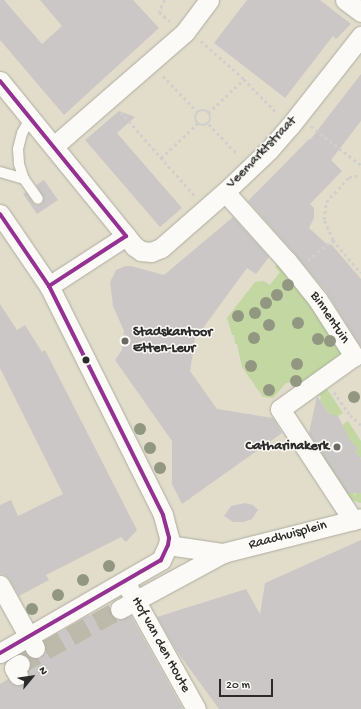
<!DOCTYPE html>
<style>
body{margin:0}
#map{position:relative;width:361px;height:709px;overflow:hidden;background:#e2ddcb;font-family:"Gochi Hand",sans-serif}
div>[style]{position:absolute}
.green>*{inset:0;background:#c2d7a1}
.building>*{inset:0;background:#cbc7c7}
.street-tunnel>*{height:19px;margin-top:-9.5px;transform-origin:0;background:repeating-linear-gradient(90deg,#bdb9ab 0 19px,transparent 0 29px)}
.path>*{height:2.5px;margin-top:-1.25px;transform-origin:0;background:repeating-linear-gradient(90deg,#d1cfcb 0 3px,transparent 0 6px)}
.path>.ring{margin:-1.25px;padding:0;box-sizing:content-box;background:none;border:2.5px solid #d1cfcb;border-radius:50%}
.roads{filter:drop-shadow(0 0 1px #aeaba0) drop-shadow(0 0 1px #aeaba0)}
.lane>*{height:10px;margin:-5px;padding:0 5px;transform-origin:5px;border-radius:5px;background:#fbfaf7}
.street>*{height:19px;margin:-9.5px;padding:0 9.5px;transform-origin:9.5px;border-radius:9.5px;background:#fbfaf7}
.bus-1>*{height:4px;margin:-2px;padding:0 2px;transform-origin:2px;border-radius:2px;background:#953192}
.trees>*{width:12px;height:12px;margin:-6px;border-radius:50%;background:#929781}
.dots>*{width:11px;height:11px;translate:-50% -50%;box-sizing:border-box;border:2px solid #fdfcf7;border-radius:50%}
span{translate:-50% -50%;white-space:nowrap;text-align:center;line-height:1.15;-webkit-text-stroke:3px #fdfcf7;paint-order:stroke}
.street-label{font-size:14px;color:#2b2b2b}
.poi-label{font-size:14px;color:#2b2b2b;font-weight:700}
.left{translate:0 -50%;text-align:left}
.right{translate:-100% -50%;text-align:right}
.north{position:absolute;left:12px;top:657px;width:40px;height:40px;-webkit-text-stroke:3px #fdfcf7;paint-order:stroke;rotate:61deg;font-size:11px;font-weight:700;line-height:16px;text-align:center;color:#2b2b2b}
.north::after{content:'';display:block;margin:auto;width:14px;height:18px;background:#2b2b2b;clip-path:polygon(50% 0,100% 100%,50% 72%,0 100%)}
.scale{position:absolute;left:219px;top:679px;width:54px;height:18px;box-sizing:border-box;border:2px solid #2b2b2b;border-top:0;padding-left:5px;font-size:12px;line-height:14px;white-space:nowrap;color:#2b2b2b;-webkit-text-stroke:3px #fdfcf7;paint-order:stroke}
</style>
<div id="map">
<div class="green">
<i style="clip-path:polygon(280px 260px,345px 350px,306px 382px,286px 383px,273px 398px,263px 397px,242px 367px,237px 344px,235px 344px,234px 335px,232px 335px,227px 318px,255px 282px,264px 281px,270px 285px,280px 272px,275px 267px)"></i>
<i style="clip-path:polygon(327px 389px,343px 413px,333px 419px,320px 401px,321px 396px,317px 395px)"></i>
<i style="clip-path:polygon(348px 421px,361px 441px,361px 459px,355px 451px,358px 449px,349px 440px,351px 438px,348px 439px,342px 425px)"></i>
<i style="clip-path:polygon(315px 444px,316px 445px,319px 444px,326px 454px,323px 456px,327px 456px,333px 464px,330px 466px,333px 466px,339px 475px,337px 477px,341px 476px,348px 487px,346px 490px,349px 488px,354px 492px,354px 496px,356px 493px,361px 493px,361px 503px,349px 499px,312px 446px)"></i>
</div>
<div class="building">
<i style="clip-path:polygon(0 0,4px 0,42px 44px,62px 26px,40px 0,133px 0,159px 28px,64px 115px,0 40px)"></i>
<i style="clip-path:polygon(247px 0,320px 0,351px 24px,336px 39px,333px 36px,285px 98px,214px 43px)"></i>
<i style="clip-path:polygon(361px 74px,361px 121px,331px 160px,342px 171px,310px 204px,314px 208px,314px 218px,309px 228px,329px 246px,331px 244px,361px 279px,361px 347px,327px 293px,295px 254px,248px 201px,309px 139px,310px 140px)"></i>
<i style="clip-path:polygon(119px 111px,135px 117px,117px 133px,182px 208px,160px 227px,85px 140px)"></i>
<i style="clip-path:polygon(44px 180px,58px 200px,37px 214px,23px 194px,26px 192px,35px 205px,42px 204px,44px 198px,36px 185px)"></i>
<i style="clip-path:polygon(233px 217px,269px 257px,256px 274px,247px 268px,195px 339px,190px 371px,217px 409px,273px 418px,282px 433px,182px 504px,172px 484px,172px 441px,115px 360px,122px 350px,124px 331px,113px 306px,110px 282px,116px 270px,125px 266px,131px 266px,164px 275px)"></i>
<i style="clip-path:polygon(0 304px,17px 330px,25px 325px,42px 352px,45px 350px,137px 530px,126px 542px,121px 537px,46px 575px,49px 580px,19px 596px,9px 579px,5px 575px,0 574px,0 505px,11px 500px,18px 516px,63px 494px,0 368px)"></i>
<i style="clip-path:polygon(317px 396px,329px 414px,338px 416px,350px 440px,358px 449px,355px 451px,361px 459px,361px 493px,348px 493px,309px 433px)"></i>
<i style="clip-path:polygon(245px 503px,253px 505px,258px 510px,252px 519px,244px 522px,233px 522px,224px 516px,231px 506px)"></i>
<i style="clip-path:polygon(361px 540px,361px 709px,219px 709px,176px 650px,157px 617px,246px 589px,260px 614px,265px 583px)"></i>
<i style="clip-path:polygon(109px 609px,114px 618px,119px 620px,131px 616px,183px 709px,0 709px,0 684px,8px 679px,12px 684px,18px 686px,24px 684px,28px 680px,28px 671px,31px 664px,26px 655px,34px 659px,40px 658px,44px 654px,46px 649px,44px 642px,85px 617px)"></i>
</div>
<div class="street-tunnel">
<i style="left:20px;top:664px;width:114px;rotate:-28.8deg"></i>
</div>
<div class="path">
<i style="left:165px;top:0;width:13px;rotate:117deg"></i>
<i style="left:159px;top:12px;width:14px;rotate:39deg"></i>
<i style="left:201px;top:41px;width:57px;rotate:41.5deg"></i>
<i style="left:244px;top:79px;width:47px;rotate:45.9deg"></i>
<i style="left:163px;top:76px;width:50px;rotate:45.8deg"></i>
<i class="ring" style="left:195px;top:110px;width:13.5px;height:13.5px"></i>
<i style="left:121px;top:112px;width:111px;rotate:48.7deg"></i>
<i style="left:208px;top:113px;width:50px;rotate:-43.4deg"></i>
<i style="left:209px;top:124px;width:42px;rotate:46.9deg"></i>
<i style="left:311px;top:126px;width:63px;rotate:38deg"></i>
<i style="left:161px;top:158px;width:50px;rotate:-43.4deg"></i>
<i style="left:333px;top:240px;width:43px;rotate:49.7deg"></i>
<i style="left:308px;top:260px;width:32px;rotate:-39deg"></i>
<i style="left:333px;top:240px;width:22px;rotate:-114deg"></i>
<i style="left:324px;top:220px;width:18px;rotate:-84deg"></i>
<i style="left:326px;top:202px;width:34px;rotate:-47deg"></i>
<i style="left:349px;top:177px;width:12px;rotate:-9deg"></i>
<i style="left:334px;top:392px;width:28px;rotate:55deg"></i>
<i style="left:350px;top:415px;width:15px;rotate:42deg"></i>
</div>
<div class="roads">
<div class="lane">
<i style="left:31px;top:117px;width:18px;rotate:119deg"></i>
<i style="left:22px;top:133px;width:16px;rotate:104deg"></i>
<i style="left:18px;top:149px;width:15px;rotate:86deg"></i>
<i style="left:19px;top:164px;width:16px;rotate:72deg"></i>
<i style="left:24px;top:179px;width:24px;rotate:55deg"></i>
<i style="left:0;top:172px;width:25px;rotate:16deg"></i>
</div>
<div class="street">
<i style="left:345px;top:0;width:20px;rotate:37deg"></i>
<i style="left:0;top:81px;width:213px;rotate:50.9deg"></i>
<i style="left:134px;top:246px;width:9px;rotate:36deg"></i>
<i style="left:141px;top:251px;width:10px;rotate:6deg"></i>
<i style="left:151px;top:252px;width:11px;rotate:-22deg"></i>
<i style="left:161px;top:248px;width:85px;rotate:-41.2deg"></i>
<i style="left:225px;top:192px;width:61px;rotate:-43.7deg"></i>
<i style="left:269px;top:150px;width:32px;rotate:-49deg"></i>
<i style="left:290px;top:126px;width:115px;rotate:-51.7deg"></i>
<i style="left:54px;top:146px;width:174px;rotate:-41deg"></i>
<i style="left:185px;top:32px;width:40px;rotate:-53deg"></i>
<i style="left:225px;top:192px;width:93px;rotate:48.1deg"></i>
<i style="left:287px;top:261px;width:50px;rotate:51.5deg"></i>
<i style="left:318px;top:300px;width:67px;rotate:57.3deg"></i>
<i style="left:354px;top:356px;width:91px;rotate:144.4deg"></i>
<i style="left:280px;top:409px;width:133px;rotate:56.7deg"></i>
<i style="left:0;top:214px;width:87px;rotate:55.8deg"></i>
<i style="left:49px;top:286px;width:256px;rotate:63.5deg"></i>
<i style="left:163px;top:515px;width:24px;rotate:75deg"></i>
<i style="left:169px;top:538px;width:7px;rotate:98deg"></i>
<i style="left:168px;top:545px;width:17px;rotate:115deg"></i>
<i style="left:161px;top:560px;width:186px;rotate:150deg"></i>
<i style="left:49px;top:286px;width:92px;rotate:-33deg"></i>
<i style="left:168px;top:545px;width:56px;rotate:8.3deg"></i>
<i style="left:0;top:585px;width:72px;rotate:60.9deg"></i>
<i style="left:129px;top:589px;width:137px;rotate:60.8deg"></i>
<i style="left:120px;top:609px;width:117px;rotate:-28.5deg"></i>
<i style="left:223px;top:553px;width:142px;rotate:-14.2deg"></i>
<i style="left:18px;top:675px;width:8px;rotate:-120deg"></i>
<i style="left:14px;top:668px;width:7px;rotate:-34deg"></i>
</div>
</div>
<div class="bus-1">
<i style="left:0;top:81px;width:200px;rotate:50.9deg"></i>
<i style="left:126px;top:236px;width:92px;rotate:147deg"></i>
<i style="left:0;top:214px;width:87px;rotate:55.8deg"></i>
<i style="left:49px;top:286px;width:256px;rotate:63.5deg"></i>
<i style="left:163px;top:515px;width:24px;rotate:75deg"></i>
<i style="left:169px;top:538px;width:7px;rotate:98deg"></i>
<i style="left:168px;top:545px;width:17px;rotate:115deg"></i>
<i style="left:161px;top:560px;width:186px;rotate:150deg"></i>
</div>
<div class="trees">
<i style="left:288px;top:285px"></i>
<i style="left:277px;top:295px"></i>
<i style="left:266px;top:303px"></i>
<i style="left:255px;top:313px"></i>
<i style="left:238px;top:316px"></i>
<i style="left:298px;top:323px"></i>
<i style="left:269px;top:325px"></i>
<i style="left:254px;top:338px"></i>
<i style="left:318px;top:339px"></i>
<i style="left:330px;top:341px"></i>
<i style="left:297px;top:364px"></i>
<i style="left:251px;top:366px"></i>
<i style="left:296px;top:381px"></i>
<i style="left:269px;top:390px"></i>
<i style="left:354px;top:397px"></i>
<i style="left:140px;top:429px"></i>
<i style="left:150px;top:448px"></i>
<i style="left:160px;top:468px"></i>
<i style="left:109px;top:566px"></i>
<i style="left:83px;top:580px"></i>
<i style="left:58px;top:595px"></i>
<i style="left:32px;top:609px"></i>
</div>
<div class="dots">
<i style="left:125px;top:341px;background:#6b6963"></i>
<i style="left:86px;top:360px;background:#2b2b2b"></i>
<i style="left:337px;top:447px;background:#6b6963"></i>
</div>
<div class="street-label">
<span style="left:262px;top:153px;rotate:-46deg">Veemarktstraat</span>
<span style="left:329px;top:318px;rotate:56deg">Binnentuin</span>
<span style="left:288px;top:536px;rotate:-15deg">Raadhuisplein</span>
<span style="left:160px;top:645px;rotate:61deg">Hof van den Houte</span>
</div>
<div class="poi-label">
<span class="left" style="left:133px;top:341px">Stadskantoor<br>Etten-Leur</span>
<span class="right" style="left:329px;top:447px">Catharinakerk</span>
</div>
<div class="north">N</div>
<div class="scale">20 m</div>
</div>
